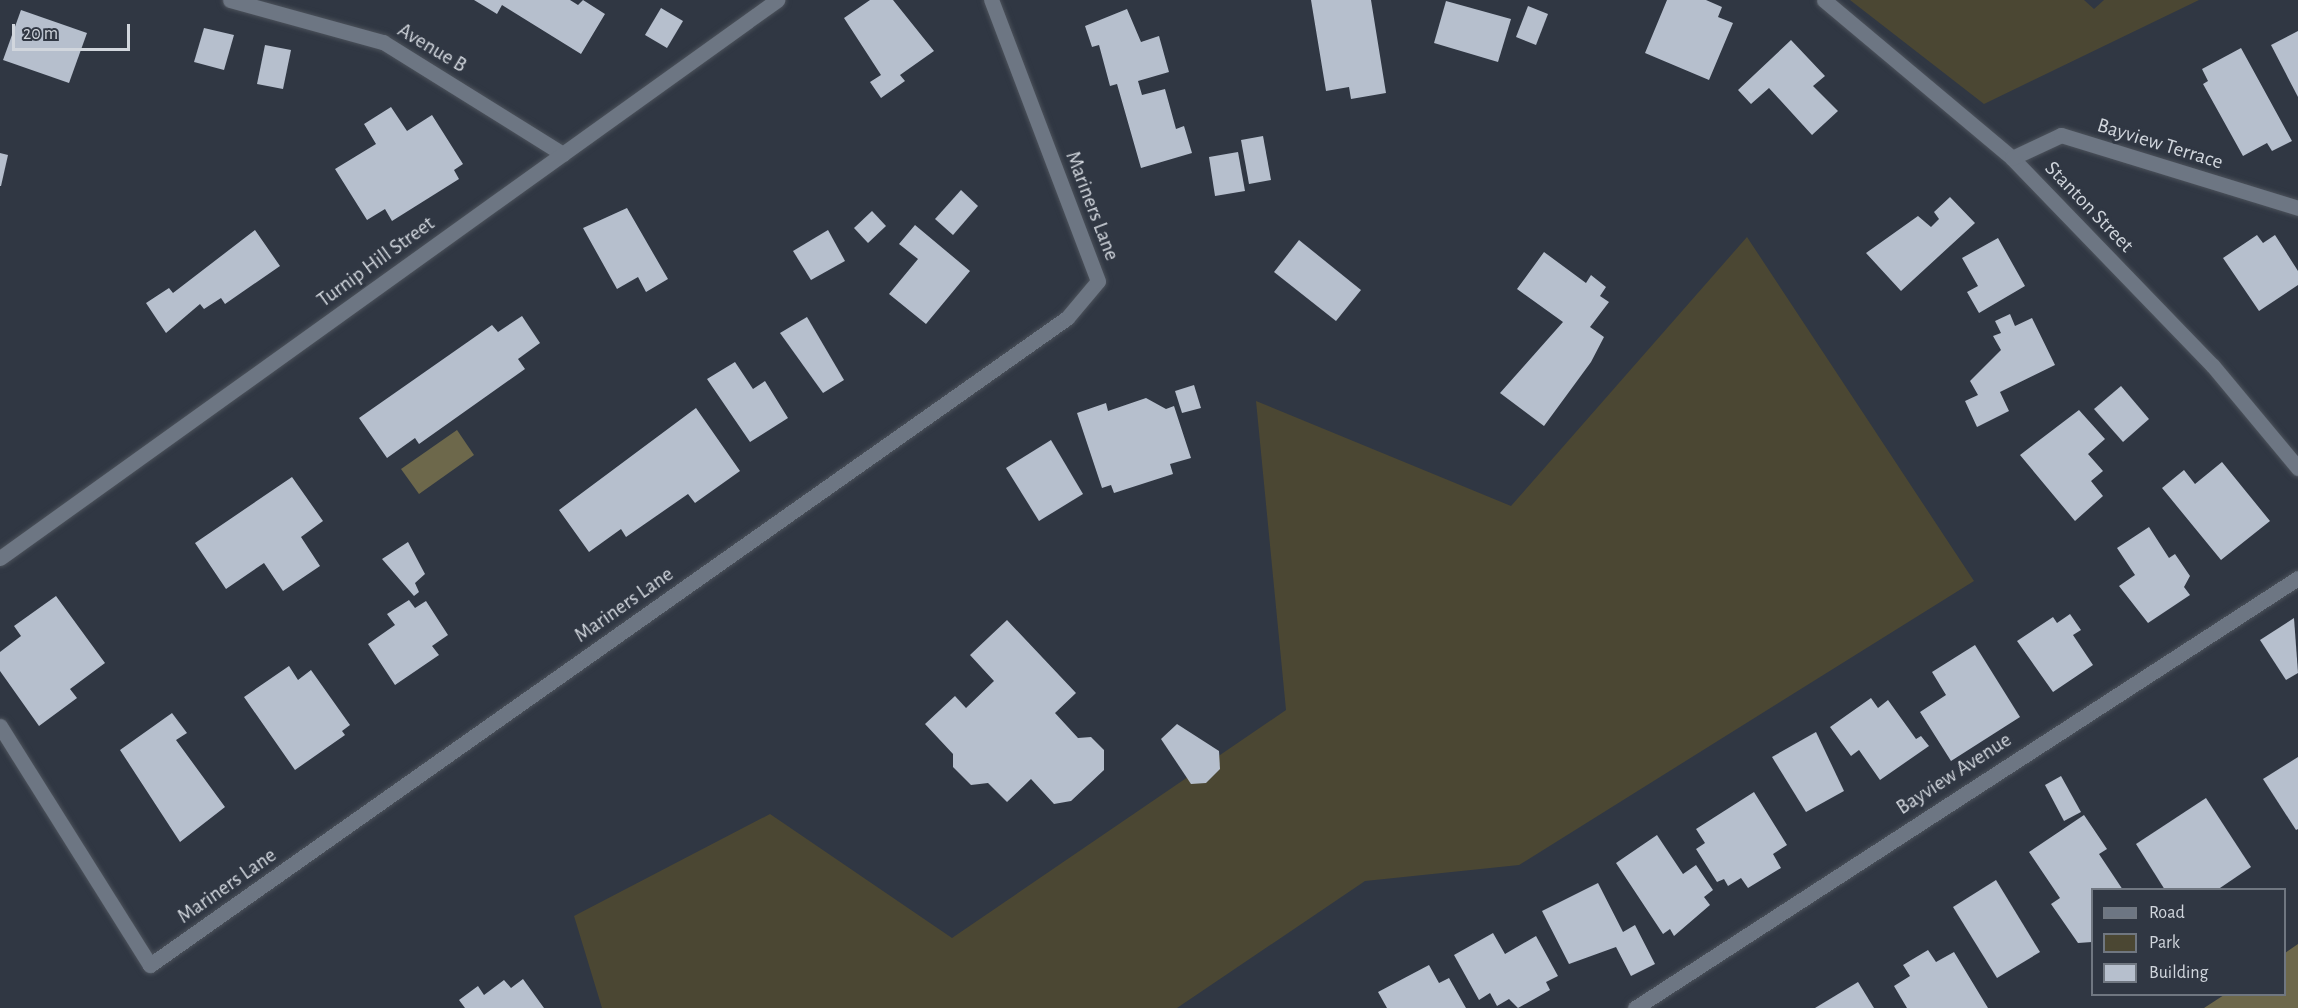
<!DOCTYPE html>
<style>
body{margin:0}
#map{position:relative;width:2298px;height:1008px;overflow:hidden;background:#303743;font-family:"Alegreya Sans",sans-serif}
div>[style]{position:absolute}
.green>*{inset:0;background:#4b4733}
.water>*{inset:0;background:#6d684b}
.building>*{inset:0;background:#b6bfcd}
.roads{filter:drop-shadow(0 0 2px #4c525b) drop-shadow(0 0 2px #4c525b)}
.minor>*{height:15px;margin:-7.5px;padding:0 7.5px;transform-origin:7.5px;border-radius:7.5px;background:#6d7683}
.secondary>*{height:15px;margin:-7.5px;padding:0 7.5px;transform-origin:7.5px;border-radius:7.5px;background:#6d7683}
span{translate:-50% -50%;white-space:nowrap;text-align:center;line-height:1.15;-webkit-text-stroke:6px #303743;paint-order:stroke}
.street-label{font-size:21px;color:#d1d6dd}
.legend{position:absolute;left:2091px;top:888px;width:195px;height:108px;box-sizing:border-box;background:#303743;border:2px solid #707781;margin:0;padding:8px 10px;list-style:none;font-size:18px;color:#d1d6dd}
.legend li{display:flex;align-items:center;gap:12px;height:30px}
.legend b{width:30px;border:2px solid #707781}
.scale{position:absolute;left:12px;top:24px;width:118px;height:27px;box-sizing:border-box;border:3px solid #d1d6dd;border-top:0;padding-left:8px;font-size:18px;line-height:21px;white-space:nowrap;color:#d1d6dd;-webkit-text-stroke:4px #303743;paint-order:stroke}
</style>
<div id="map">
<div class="green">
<i style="clip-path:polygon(1850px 0,2084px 0,2094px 9px,2104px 0,2199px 0,1984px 104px)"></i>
<i style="clip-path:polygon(1747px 237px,1974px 581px,1519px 865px,1365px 881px,1177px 1008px,602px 1008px,574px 916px,770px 814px,952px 938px,1286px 710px,1256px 401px,1511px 506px)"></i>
</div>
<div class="water">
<i style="clip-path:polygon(457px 430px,474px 455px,419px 494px,401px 469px)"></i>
<i style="clip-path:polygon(2298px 944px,2298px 1008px,2204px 1008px,2224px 995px,2284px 994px,2285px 953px)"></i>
</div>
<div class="building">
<i style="clip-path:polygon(474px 0,570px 0,578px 5px,583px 0,605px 14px,581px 54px,502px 5px,497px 14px)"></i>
<i style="clip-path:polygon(870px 0,893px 0,934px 51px,900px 75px,905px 81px,881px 98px,870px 82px,881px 75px,844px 18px)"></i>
<i style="clip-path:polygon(1311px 0,1371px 0,1386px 93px,1351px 99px,1349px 87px,1326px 91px)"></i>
<i style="clip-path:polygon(1667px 0,1706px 0,1722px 7px,1718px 17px,1733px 23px,1709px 80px,1645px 53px)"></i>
<i style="clip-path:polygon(1446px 1px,1511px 19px,1498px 62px,1434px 43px)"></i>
<i style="clip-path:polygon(1528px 6px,1548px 14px,1536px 45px,1516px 37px)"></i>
<i style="clip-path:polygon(661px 8px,683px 21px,667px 48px,645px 35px)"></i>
<i style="clip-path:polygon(1127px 9px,1141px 42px,1159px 36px,1169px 72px,1138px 81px,1142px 95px,1165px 89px,1176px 129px,1184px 126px,1192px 153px,1141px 168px,1117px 84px,1110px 86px,1099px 45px,1092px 47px,1085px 26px)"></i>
<i style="clip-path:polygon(21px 10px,87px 33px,69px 83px,3px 60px)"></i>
<i style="clip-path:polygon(204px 28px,234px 35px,224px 70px,194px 62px)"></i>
<i style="clip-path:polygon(2298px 31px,2298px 97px,2271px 45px)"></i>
<i style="clip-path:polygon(1791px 40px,1825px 76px,1813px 86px,1838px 111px,1812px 135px,1769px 88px,1751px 104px,1738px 90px)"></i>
<i style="clip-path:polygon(265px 45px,291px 50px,283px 89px,257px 84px)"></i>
<i style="clip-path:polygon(2241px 48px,2292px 141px,2272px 151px,2267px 143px,2243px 156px,2203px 84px,2208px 81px,2202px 69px)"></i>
<i style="clip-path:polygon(391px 107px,407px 131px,432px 115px,463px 164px,454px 170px,459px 179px,392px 221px,385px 209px,367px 220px,335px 169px,376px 144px,364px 124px)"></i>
<i style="clip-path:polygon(1263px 136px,1271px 180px,1249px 184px,1241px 140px)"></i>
<i style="clip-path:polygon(1238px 152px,1245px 191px,1215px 196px,1209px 157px)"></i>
<i style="clip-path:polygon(0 153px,8px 155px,1px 186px,0 186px)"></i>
<i style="clip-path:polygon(961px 190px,978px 206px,953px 235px,935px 219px)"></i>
<i style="clip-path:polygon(1950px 197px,1975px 223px,1901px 291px,1866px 253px,1918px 216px,1931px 227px,1939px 219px,1934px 212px)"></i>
<i style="clip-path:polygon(627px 208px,668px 279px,646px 292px,638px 277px,617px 289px,583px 228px)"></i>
<i style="clip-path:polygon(872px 211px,886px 226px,868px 243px,854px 228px)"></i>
<i style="clip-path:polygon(915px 225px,970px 271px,926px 324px,889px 294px,918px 259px,899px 244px)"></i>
<i style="clip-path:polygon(255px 230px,280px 266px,225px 304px,221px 298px,204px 309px,200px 304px,166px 333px,146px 303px,169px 288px,173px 293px)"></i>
<i style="clip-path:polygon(828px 230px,845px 261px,811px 280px,793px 251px)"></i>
<i style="clip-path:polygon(2257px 235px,2263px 243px,2275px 235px,2298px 271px,2298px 285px,2259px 311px,2223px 258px)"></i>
<i style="clip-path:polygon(1998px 238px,2025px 286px,1979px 313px,1967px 292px,1978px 286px,1962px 258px)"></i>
<i style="clip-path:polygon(1299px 240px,1361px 290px,1336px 321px,1274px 272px)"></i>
<i style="clip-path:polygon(1544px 252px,1586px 283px,1591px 275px,1606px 287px,1600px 296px,1609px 302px,1590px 327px,1604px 337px,1591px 362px,1544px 426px,1500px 393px,1563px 322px,1517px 289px)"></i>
<i style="clip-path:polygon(2010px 314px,2015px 326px,2032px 318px,2055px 365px,2000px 392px,2009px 411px,1977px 427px,1965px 401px,1978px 395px,1970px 381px,2001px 350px,1993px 336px,2001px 333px,1995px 321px)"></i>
<i style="clip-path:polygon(522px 316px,540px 343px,518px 359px,525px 369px,419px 444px,415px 438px,387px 458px,359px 418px,492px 325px,498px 332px)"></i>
<i style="clip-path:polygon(807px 317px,844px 380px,823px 393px,780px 333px)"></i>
<i style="clip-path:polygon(735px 362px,753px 389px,765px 381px,788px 418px,750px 442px,707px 379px)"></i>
<i style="clip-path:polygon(1194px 385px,1201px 408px,1182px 413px,1175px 391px)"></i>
<i style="clip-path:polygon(2121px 386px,2149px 419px,2123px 442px,2094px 409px)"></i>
<i style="clip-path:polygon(1146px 398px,1166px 409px,1174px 406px,1191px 458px,1170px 464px,1173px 474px,1114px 493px,1111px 485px,1102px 488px,1077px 413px,1106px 403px,1108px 411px)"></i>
<i style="clip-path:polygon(696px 408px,740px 471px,695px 503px,688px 494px,626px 537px,621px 529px,589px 552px,559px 510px)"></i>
<i style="clip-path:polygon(2079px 410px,2105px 439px,2088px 454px,2103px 471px,2091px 481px,2103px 496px,2075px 521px,2020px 455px)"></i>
<i style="clip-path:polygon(1051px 440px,1083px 494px,1039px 521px,1006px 468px)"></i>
<i style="clip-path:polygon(2222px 462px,2270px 521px,2221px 560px,2162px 488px,2184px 470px,2195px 484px)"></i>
<i style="clip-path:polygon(292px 477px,323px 521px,301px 537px,320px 566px,283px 591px,264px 563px,226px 589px,195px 543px)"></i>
<i style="clip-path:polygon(2149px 527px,2169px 558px,2175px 554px,2190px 576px,2184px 587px,2190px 595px,2148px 623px,2119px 586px,2135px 575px,2117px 548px)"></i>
<i style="clip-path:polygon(408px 542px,425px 574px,415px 583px,419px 592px,414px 596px,382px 559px)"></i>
<i style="clip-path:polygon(56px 596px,105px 663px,70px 689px,77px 698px,39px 726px,0 671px,0 652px,21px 636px,14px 626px)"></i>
<i style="clip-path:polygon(409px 600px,415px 608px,426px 601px,448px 635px,432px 646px,439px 655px,395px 685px,368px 644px,395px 625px,387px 614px)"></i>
<i style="clip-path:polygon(2070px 614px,2081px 630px,2073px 635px,2093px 665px,2053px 692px,2017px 641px,2053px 617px,2057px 623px)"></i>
<i style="clip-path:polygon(2294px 618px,2298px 673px,2286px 680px,2260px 640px)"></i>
<i style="clip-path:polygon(1007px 620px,1076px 693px,1055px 713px,1078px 738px,1091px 737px,1104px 750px,1104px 770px,1071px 801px,1054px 804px,1031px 779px,1007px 802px,988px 783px,971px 785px,953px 767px,953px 754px,925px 724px,955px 696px,966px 708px,994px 681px,970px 655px)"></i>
<i style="clip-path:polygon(1975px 645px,2020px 717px,1951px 761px,1920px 712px,1946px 695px,1932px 672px)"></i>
<i style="clip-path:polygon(289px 666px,298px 680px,311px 670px,350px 725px,342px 731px,345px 735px,295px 770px,244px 697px)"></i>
<i style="clip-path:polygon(1871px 698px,1878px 708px,1888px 700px,1916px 739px,1921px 736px,1929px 746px,1880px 780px,1859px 750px,1851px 756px,1830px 727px)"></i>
<i style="clip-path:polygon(172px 713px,187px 733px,176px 740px,225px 807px,180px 842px,120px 750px)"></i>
<i style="clip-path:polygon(1177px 724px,1219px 751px,1220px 769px,1206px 783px,1191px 784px,1161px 739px)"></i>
<i style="clip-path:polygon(1816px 732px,1844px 791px,1806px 812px,1772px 757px)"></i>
<i style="clip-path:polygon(2298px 757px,2298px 829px,2296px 830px,2263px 779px)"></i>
<i style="clip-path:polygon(2061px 776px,2081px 812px,2064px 821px,2045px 785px)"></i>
<i style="clip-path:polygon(1754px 792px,1787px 845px,1773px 854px,1781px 868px,1748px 888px,1741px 878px,1728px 886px,1724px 879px,1717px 882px,1696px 849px,1705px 843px,1696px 829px)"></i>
<i style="clip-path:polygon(2206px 798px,2251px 867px,2217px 890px,2165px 890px,2136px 844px)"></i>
<i style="clip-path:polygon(2084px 815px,2107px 849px,2099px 854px,2123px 890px,2092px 890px,2092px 942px,2078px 943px,2051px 904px,2060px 898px,2029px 852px)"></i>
<i style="clip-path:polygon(1657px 835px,1683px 874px,1696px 865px,1713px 890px,1704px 897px,1710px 905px,1674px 936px,1670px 929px,1663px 934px,1616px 863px)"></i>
<i style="clip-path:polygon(1996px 880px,2040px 952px,1997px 978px,1953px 907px)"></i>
<i style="clip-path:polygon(1598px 883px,1623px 932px,1635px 925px,1655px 964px,1631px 976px,1616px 947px,1569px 964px,1542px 911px)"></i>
<i style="clip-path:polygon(1493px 933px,1505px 954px,1536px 936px,1558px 976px,1546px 982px,1550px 990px,1518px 1008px,1509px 999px,1497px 1006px,1490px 993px,1479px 1000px,1454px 955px)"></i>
<i style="clip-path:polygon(1928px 950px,1936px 962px,1954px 952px,1988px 1008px,1907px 1008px,1894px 986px,1910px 976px,1903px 965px)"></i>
<i style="clip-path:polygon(1429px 965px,1439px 983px,1449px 978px,1466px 1008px,1387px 1008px,1378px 992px)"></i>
<i style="clip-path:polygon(523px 979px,544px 1008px,465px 1008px,459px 1000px,478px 986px,484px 995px,504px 980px,511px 988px)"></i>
<i style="clip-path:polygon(1858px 982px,1874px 1008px,1815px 1008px)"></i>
</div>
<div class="roads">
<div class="minor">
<i style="left:230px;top:0;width:159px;rotate:15.4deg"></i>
<i style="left:383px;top:42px;width:212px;rotate:31.9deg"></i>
<i style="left:1824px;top:0;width:246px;rotate:40deg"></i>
<i style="left:2012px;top:158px;width:289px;rotate:46deg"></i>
<i style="left:2213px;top:366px;width:133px;rotate:50.2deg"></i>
<i style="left:2012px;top:158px;width:54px;rotate:-25.1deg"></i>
<i style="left:2061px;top:135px;width:248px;rotate:17.1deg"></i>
<i style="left:0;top:558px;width:957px;rotate:-35.68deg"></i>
<i style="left:0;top:726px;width:282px;rotate:57.9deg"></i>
<i style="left:150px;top:965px;width:1122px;rotate:-35.21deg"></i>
<i style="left:1067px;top:318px;width:48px;rotate:-50deg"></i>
<i style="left:1098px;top:281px;width:301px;rotate:-110.8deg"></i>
</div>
<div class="secondary">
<i style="left:1635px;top:1008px;width:790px;rotate:-32.97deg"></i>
</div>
</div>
<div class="street-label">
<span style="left:432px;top:48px;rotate:31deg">Avenue B</span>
<span style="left:2160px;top:144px;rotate:17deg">Bayview Terrace</span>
<span style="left:1092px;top:206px;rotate:69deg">Mariners Lane</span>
<span style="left:2089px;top:207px;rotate:46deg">Stanton Street</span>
<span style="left:376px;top:262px;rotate:-36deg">Turnip Hill Street</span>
<span style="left:624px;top:605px;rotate:-35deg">Mariners Lane</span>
<span style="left:1954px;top:774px;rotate:-33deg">Bayview Avenue</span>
<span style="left:227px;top:886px;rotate:-35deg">Mariners Lane</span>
</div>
<ul class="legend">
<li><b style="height:8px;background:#6d7683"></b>Road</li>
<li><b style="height:16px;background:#4b4733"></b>Park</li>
<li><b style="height:16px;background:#b6bfcd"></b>Building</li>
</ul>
<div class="scale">20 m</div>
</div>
